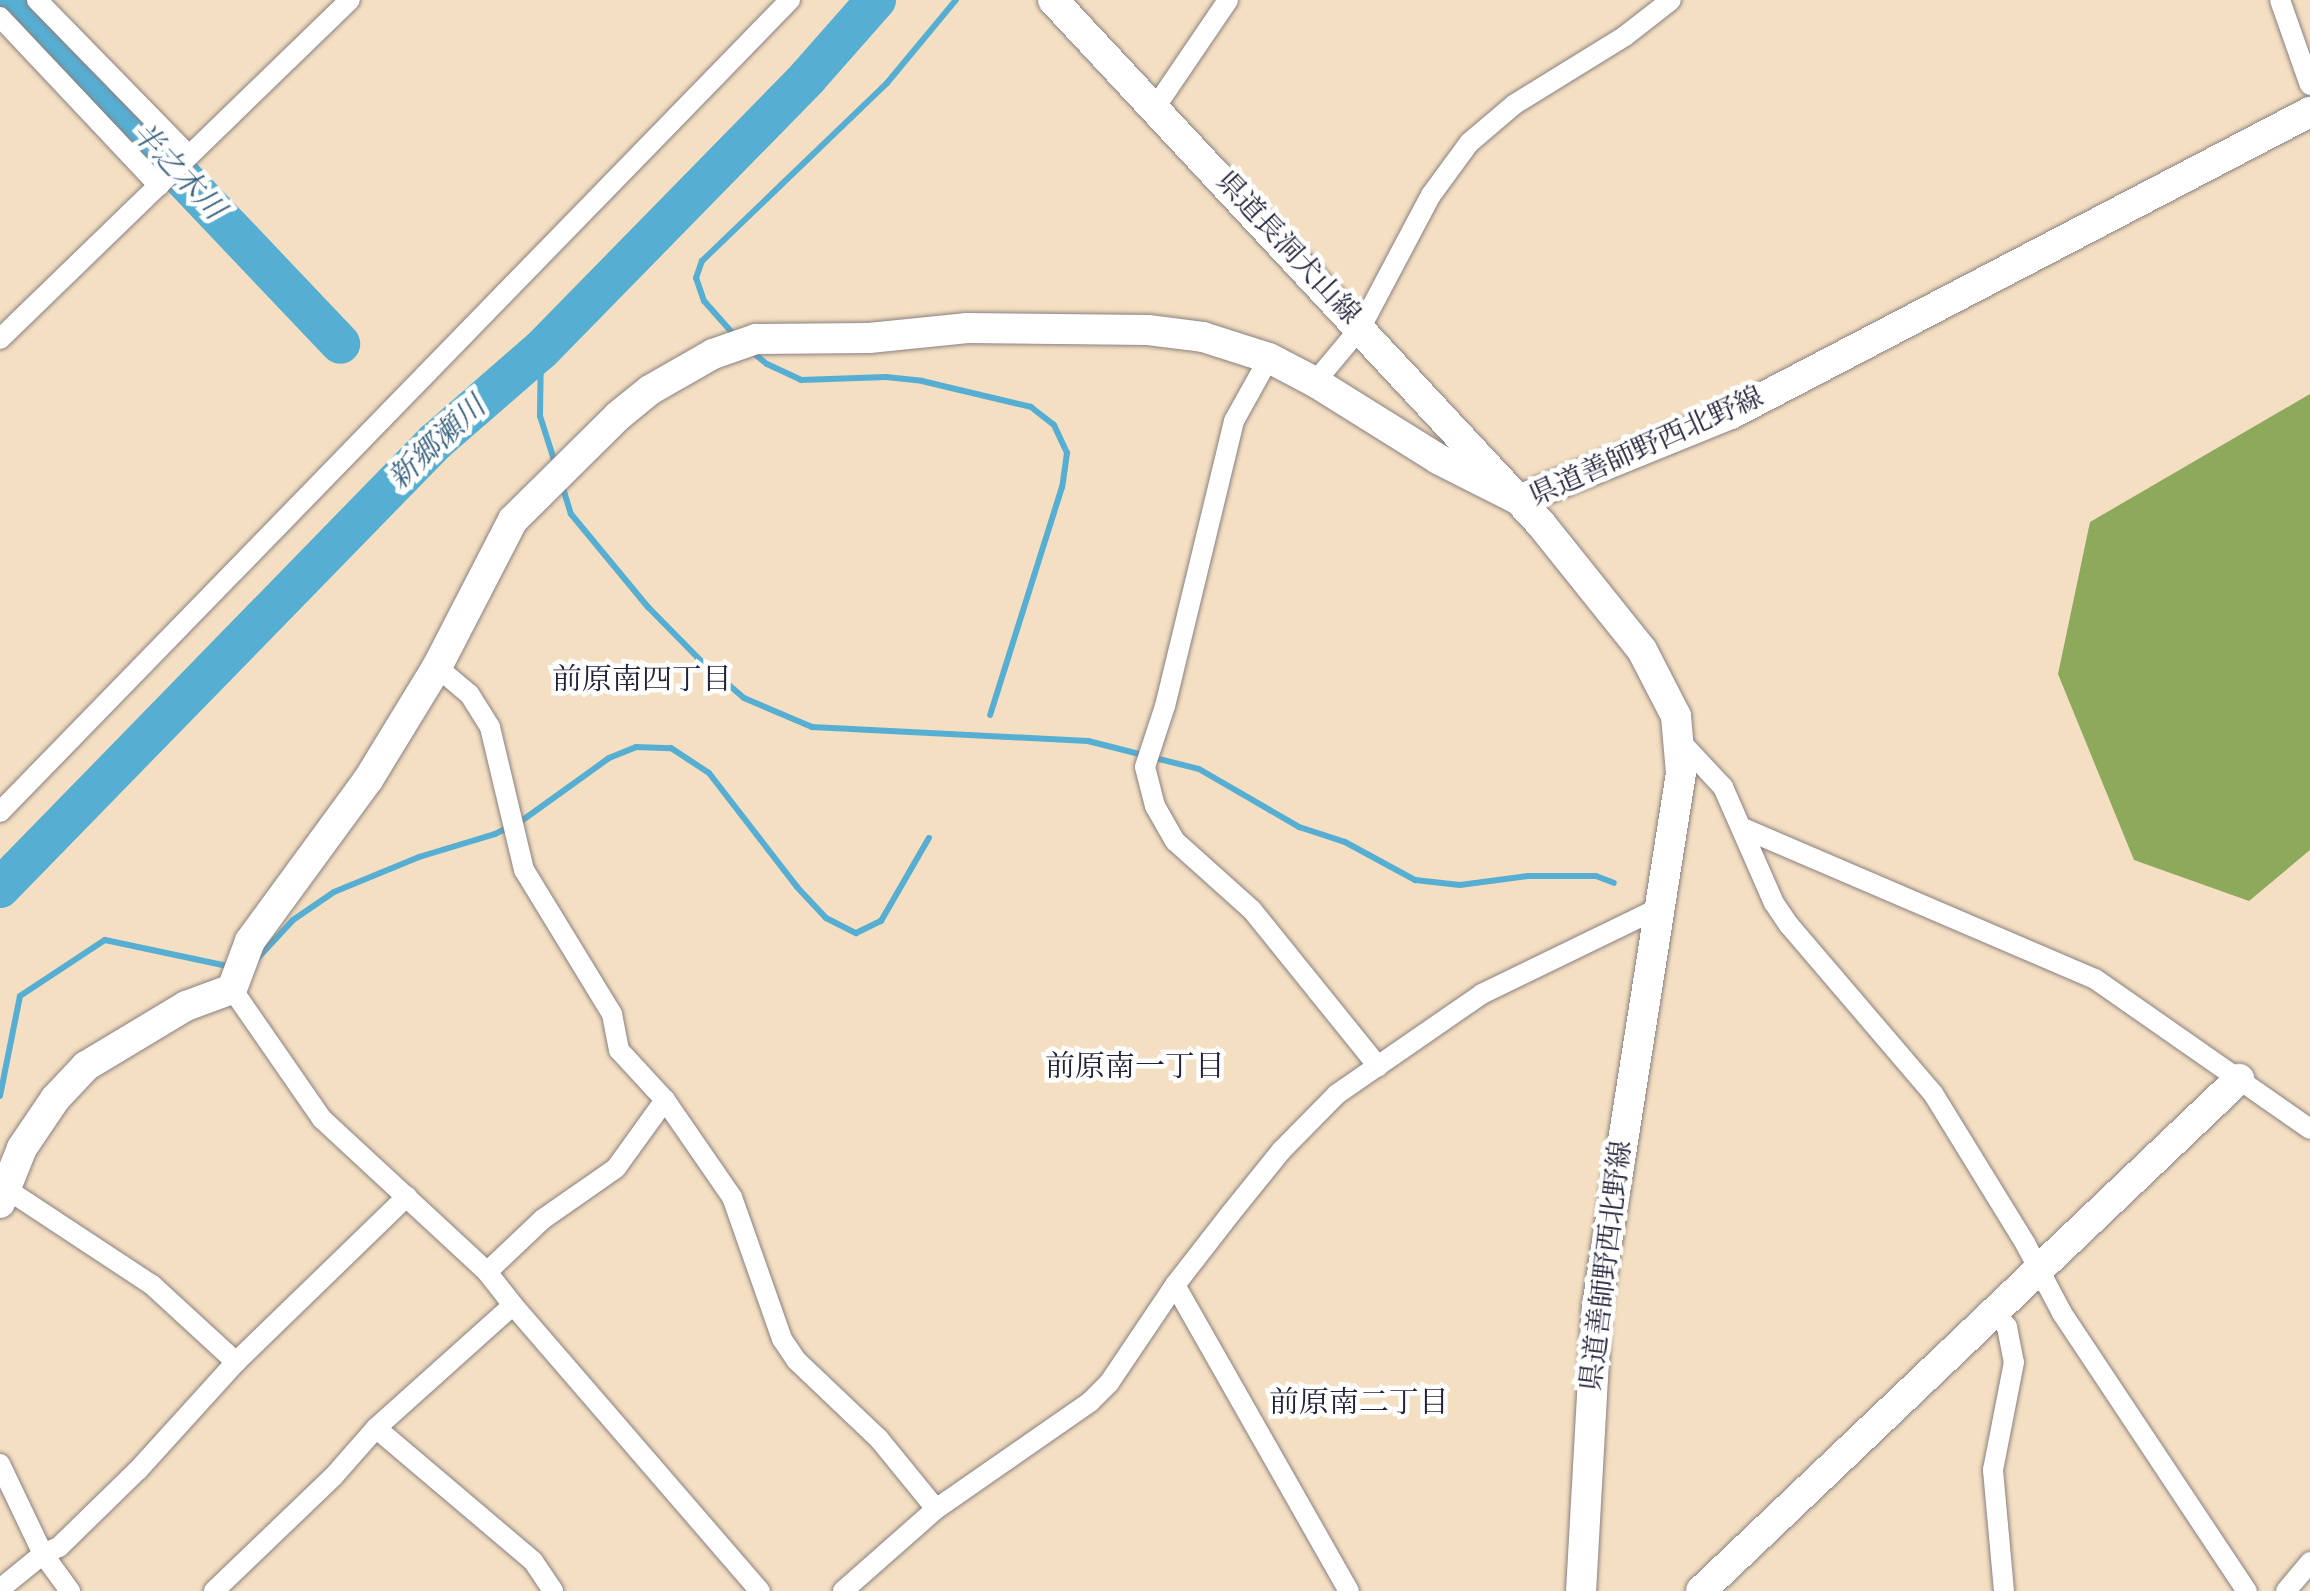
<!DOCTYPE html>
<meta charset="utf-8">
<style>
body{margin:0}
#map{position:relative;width:2310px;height:1591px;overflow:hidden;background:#f4dfc3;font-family:"IM FELL English","Noto Serif JP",serif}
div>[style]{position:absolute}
.forest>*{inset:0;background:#8ca95c}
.stream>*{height:6px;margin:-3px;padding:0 3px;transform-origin:3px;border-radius:3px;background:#56aed3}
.river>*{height:40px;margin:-20px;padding:0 20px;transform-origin:20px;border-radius:20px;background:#56aed3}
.roads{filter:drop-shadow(0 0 2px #8b807f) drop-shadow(0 0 2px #8b807f)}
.street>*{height:20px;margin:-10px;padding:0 10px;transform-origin:10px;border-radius:10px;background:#fff}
.secondary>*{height:30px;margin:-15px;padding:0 15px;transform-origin:15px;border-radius:15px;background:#fff}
span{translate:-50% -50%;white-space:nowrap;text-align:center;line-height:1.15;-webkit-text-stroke:9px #fff;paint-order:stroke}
.street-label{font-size:28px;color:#22223b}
.water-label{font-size:30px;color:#39617f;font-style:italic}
.neighbourhood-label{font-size:30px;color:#22223b}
</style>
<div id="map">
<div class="forest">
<i style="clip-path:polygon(2310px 394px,2310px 850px,2249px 901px,2134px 860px,2058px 674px,2090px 522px)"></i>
</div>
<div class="stream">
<i style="left:736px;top:337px;width:48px;rotate:-131.6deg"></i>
<i style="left:704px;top:301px;width:24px;rotate:-109deg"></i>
<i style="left:696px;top:278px;width:18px;rotate:-71deg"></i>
<i style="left:702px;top:261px;width:257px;rotate:-43.9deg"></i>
<i style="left:887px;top:83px;width:108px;rotate:-50.3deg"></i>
<i style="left:541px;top:350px;width:66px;rotate:90.9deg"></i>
<i style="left:540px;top:416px;width:49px;rotate:72.3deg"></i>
<i style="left:752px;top:352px;width:19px;rotate:39deg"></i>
<i style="left:767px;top:364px;width:38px;rotate:25deg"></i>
<i style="left:801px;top:380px;width:85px;rotate:-2deg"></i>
<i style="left:886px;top:377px;width:36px;rotate:6deg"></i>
<i style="left:922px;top:381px;width:112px;rotate:13.4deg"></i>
<i style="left:1031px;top:407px;width:29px;rotate:38deg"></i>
<i style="left:1054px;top:425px;width:31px;rotate:65deg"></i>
<i style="left:1067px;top:453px;width:34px;rotate:98deg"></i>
<i style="left:1062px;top:487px;width:239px;rotate:107.5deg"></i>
<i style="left:562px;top:485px;width:30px;rotate:73deg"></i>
<i style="left:571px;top:514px;width:121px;rotate:50.4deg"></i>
<i style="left:648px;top:607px;width:77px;rotate:45.5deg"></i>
<i style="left:702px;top:662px;width:55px;rotate:40.6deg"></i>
<i style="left:744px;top:698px;width:74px;rotate:23.1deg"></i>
<i style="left:812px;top:727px;width:276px;rotate:2.9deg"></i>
<i style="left:1088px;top:741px;width:114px;rotate:14.2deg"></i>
<i style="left:1199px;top:769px;width:116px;rotate:30.1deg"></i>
<i style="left:1299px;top:827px;width:48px;rotate:18.1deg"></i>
<i style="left:1345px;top:842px;width:80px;rotate:28.5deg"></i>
<i style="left:1415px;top:880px;width:45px;rotate:6.3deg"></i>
<i style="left:1460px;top:885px;width:69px;rotate:-7.5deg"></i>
<i style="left:1528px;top:876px;width:68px"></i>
<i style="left:1596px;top:876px;width:19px;rotate:21deg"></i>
<i style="left:256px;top:960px;width:54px;rotate:-47.2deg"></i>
<i style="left:293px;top:920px;width:50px;rotate:-34.3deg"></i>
<i style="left:334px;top:892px;width:92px;rotate:-22.4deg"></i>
<i style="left:419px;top:857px;width:79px;rotate:-16.8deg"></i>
<i style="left:495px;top:834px;width:28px;rotate:-26deg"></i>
<i style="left:520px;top:822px;width:110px;rotate:-35.7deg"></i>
<i style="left:609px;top:758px;width:29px;rotate:-22deg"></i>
<i style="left:636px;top:747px;width:35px;rotate:2deg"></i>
<i style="left:671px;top:748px;width:45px;rotate:33.3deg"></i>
<i style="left:709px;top:773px;width:144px;rotate:52.3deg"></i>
<i style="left:797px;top:887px;width:42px;rotate:46.9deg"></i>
<i style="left:826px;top:918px;width:34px;rotate:27deg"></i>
<i style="left:856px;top:933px;width:28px;rotate:-26deg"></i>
<i style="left:881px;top:921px;width:96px;rotate:-60deg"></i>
<i style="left:0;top:1096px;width:102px;rotate:-78.7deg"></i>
<i style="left:20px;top:996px;width:102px;rotate:-33.4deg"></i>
<i style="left:105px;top:940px;width:130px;rotate:12deg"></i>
</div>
<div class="river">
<i style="left:14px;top:0;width:474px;rotate:46.5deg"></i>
<i style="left:0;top:888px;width:623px;rotate:-45.72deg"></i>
<i style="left:435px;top:442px;width:140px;rotate:-41deg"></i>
<i style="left:541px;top:350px;width:382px;rotate:-45.6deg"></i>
<i style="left:808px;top:77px;width:103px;rotate:-48.6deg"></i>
</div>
<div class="roads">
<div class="street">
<i style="left:37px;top:0;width:216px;rotate:45.7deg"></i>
<i style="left:2280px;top:0;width:90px;rotate:70.6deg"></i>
<i style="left:0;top:17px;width:232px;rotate:46.7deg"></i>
<i style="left:1154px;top:109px;width:132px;rotate:-55.8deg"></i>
<i style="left:0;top:339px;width:487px;rotate:-44.1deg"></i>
<i style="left:1269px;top:358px;width:72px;rotate:119.1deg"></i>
<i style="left:1234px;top:421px;width:293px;rotate:103.6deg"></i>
<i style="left:1165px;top:706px;width:64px;rotate:108.2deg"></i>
<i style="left:1145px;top:767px;width:40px;rotate:75.6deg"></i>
<i style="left:1155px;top:806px;width:40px;rotate:60.3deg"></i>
<i style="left:1175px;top:841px;width:103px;rotate:41.9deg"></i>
<i style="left:1252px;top:910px;width:201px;rotate:51.1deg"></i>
<i style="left:1315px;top:382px;width:72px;rotate:-50.1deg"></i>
<i style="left:1361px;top:327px;width:149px;rotate:-62.1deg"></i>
<i style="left:1431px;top:195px;width:64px;rotate:-53.8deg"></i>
<i style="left:1469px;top:143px;width:60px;rotate:-40.3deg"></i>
<i style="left:1515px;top:104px;width:129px;rotate:-31.7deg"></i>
<i style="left:1625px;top:36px;width:58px;rotate:-38deg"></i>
<i style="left:1681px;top:742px;width:62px;rotate:47deg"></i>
<i style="left:1723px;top:787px;width:127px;rotate:66.3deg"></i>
<i style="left:1774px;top:903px;width:27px;rotate:56deg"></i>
<i style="left:1789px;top:925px;width:223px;rotate:49.5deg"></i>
<i style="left:1934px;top:1095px;width:174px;rotate:58.4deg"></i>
<i style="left:2025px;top:1243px;width:79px;rotate:62.1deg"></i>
<i style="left:2062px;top:1313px;width:334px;rotate:56.4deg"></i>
<i style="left:0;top:812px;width:1133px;rotate:-45.79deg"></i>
<i style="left:1745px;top:829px;width:381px;rotate:23.2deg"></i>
<i style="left:2095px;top:979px;width:262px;rotate:34.9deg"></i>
<i style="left:232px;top:989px;width:158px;rotate:55.3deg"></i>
<i style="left:322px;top:1119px;width:225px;rotate:42.8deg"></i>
<i style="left:665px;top:1100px;width:118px;rotate:55.4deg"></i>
<i style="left:732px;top:1197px;width:151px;rotate:70.6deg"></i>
<i style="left:782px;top:1339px;width:25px;rotate:56deg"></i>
<i style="left:796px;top:1360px;width:115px;rotate:43.6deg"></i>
<i style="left:879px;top:1439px;width:90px;rotate:50.8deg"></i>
<i style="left:8px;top:1190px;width:173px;rotate:33.4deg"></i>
<i style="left:152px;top:1285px;width:114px;rotate:42.5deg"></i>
<i style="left:1175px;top:1285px;width:352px;rotate:60.4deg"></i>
<i style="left:513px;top:1305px;width:378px;rotate:49.2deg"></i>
<i style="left:1995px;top:1313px;width:18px;rotate:49deg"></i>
<i style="left:2007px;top:1327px;width:36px;rotate:79deg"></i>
<i style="left:2014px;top:1362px;width:110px;rotate:101deg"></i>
<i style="left:1993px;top:1470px;width:121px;rotate:84.8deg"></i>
<i style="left:376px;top:1428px;width:206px;rotate:40.3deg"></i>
<i style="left:533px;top:1561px;width:36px;rotate:56deg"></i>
<i style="left:0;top:1464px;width:100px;rotate:64.5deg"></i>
<i style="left:43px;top:1554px;width:46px;rotate:53.9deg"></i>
<i style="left:0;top:1589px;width:55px;rotate:-39.1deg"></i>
<i style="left:43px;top:1554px;width:17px;rotate:-24deg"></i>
<i style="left:59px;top:1547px;width:110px;rotate:-44.3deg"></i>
<i style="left:138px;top:1470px;width:146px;rotate:-47.8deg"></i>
<i style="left:236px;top:1362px;width:238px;rotate:-44.1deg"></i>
<i style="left:214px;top:1591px;width:165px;rotate:-43.8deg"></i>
<i style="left:333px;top:1477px;width:65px;rotate:-48.7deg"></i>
<i style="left:376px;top:1428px;width:184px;rotate:-41.9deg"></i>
<i style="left:513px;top:1305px;width:42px;rotate:-128.2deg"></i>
<i style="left:487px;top:1272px;width:77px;rotate:-43.4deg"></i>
<i style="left:543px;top:1219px;width:89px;rotate:-34.9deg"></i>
<i style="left:616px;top:1168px;width:84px;rotate:-54.2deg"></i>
<i style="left:665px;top:1100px;width:68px;rotate:-132.6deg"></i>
<i style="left:619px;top:1050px;width:37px;rotate:-101deg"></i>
<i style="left:612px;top:1014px;width:169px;rotate:-121.4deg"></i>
<i style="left:524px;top:870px;width:147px;rotate:-103.4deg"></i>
<i style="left:490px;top:727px;width:39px;rotate:-122deg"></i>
<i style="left:469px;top:694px;width:42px;rotate:-139.8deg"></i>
<i style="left:843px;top:1591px;width:124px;rotate:-41.4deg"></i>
<i style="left:936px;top:1509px;width:188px;rotate:-34.8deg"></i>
<i style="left:1090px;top:1402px;width:27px;rotate:-45deg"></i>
<i style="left:1109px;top:1383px;width:118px;rotate:-56deg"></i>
<i style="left:1175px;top:1285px;width:91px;rotate:-52.1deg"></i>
<i style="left:1231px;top:1213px;width:80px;rotate:-51.1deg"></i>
<i style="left:1281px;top:1151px;width:80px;rotate:-45.5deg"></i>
<i style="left:1337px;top:1094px;width:176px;rotate:-34.6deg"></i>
<i style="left:1482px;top:994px;width:197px;rotate:-25.9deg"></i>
<i style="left:2286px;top:1591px;width:38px;rotate:-50deg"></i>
</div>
<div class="secondary">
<i style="left:1053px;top:0;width:716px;rotate:47.04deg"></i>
<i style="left:1541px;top:524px;width:161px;rotate:51.3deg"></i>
<i style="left:1642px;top:650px;width:74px;rotate:62.7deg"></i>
<i style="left:1676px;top:716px;width:57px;rotate:85deg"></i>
<i style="left:1681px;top:773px;width:540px;rotate:98.96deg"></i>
<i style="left:1597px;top:1306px;width:285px;rotate:93.2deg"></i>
<i style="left:1519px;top:500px;width:229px;rotate:-22.1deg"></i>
<i style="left:1731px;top:414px;width:653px;rotate:-27.55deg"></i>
<i style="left:0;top:1203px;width:59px;rotate:-68.2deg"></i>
<i style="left:22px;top:1148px;width:59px;rotate:-56deg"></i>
<i style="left:55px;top:1099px;width:45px;rotate:-46.8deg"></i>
<i style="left:86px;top:1066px;width:117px;rotate:-31deg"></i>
<i style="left:186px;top:1006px;width:49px;rotate:-20.3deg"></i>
<i style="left:232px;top:989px;width:51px;rotate:-69.4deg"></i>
<i style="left:250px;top:941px;width:200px;rotate:-53.8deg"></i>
<i style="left:368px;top:780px;width:132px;rotate:-58.6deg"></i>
<i style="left:437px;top:667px;width:165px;rotate:-62.7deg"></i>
<i style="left:513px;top:520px;width:148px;rotate:-44.7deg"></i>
<i style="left:618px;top:416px;width:41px;rotate:-39.1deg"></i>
<i style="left:650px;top:390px;width:73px;rotate:-29.7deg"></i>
<i style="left:713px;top:354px;width:46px;rotate:-19.2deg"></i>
<i style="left:756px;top:339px;width:113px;rotate:-0.5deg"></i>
<i style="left:869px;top:338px;width:99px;rotate:-5.8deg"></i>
<i style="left:967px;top:328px;width:181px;rotate:0.6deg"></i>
<i style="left:1148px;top:330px;width:55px;rotate:7.3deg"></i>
<i style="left:1203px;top:337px;width:69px;rotate:17.7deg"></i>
<i style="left:1269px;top:358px;width:52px;rotate:27.6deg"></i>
<i style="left:1315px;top:382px;width:145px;rotate:32deg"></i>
<i style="left:1438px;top:459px;width:91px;rotate:26.8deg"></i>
<i style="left:1701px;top:1591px;width:743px;rotate:-43.58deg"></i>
</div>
</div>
<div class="street-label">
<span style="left:1287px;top:249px;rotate:47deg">県道長洞犬山線</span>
<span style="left:1647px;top:448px;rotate:-24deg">県道善師野西北野線</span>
<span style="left:1608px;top:1266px;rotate:-83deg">県道善師野西北野線</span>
</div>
<div class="water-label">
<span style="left:177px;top:172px;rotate:47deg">半之木川</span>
<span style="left:438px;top:444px;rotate:-43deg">新郷瀬川</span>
</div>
<div class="neighbourhood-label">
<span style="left:642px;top:681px">前原南四丁目</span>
<span style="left:1135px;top:1068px">前原南一丁目</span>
<span style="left:1359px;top:1404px">前原南二丁目</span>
</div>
</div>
